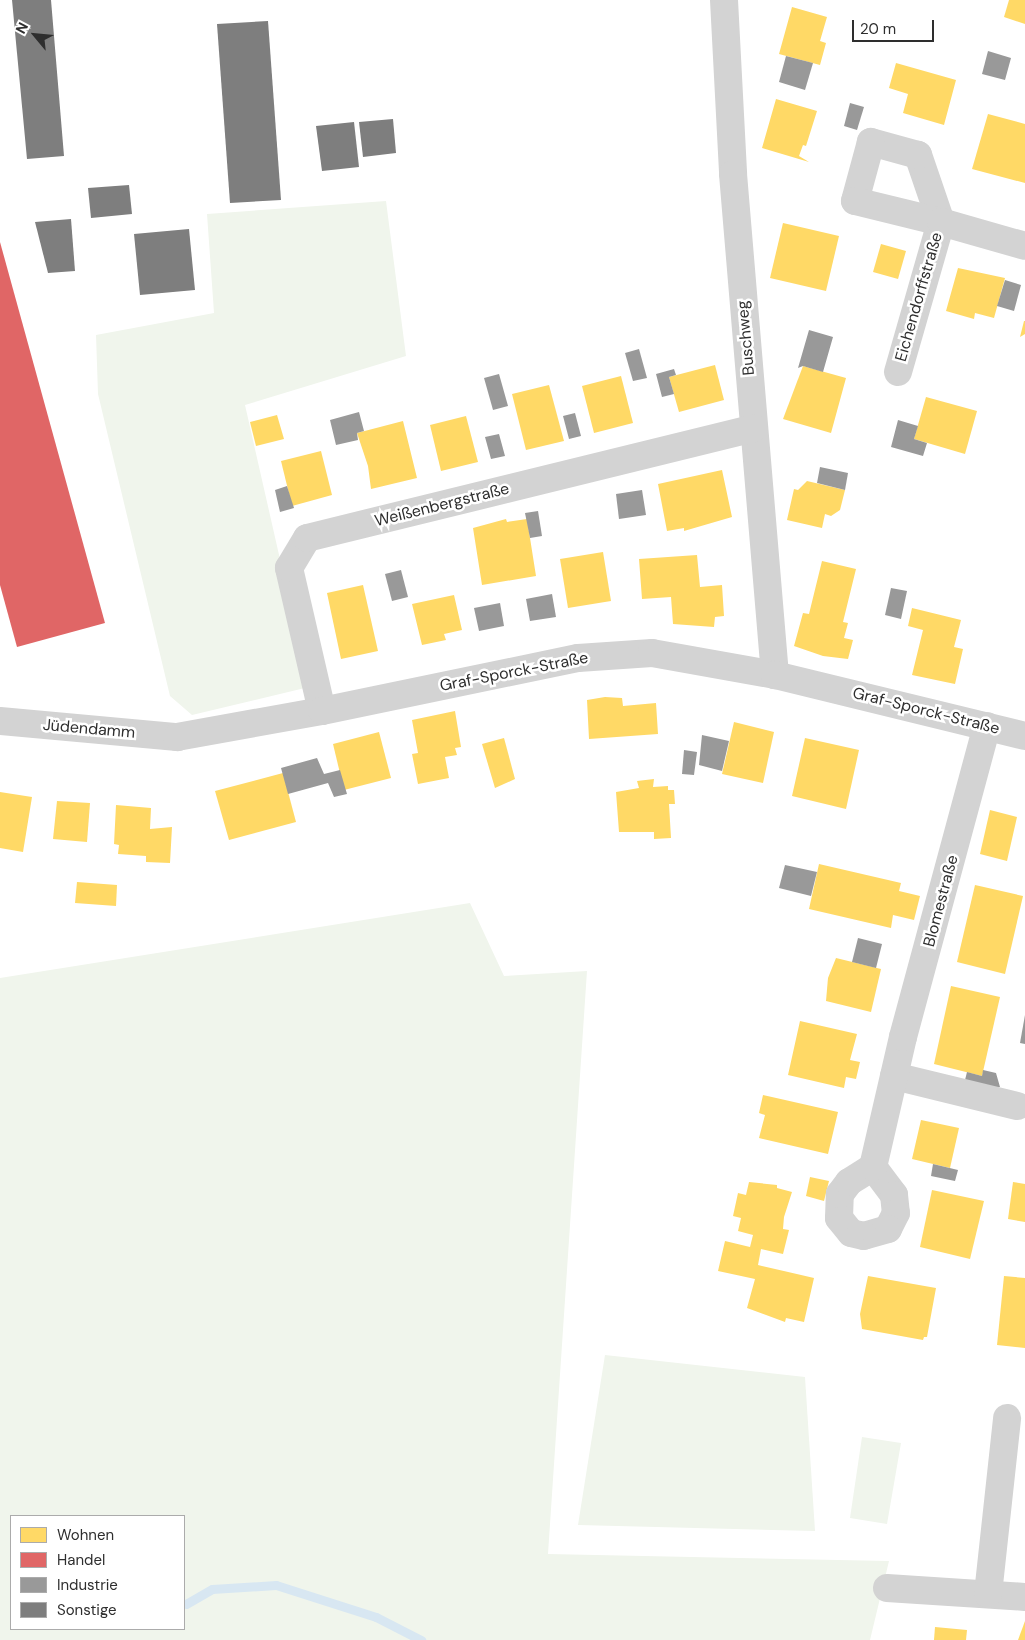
<!DOCTYPE html>
<meta charset="utf-8">
<style>
body{margin:0}
#map{position:relative;width:1025px;height:1640px;overflow:hidden;background:#fff;font-family:"DM Sans",sans-serif}
div>[style]{position:absolute}
.green>*{inset:0;background:#f0f5ec}
.homes>*{inset:0;background:#ffd966}
.shops>*{inset:0;background:#e06666}
.industry>*{inset:0;background:#999}
.stream>*{height:9px;margin:-4.5px;padding:0 4.5px;transform-origin:4.5px;border-radius:4.5px;background:#d8e7f2}
.building>*{inset:0;background:#7e7e7e}
.minor>*{height:28px;margin:-14px;padding:0 14px;transform-origin:14px;border-radius:14px;background:#d3d3d3}
span{translate:-50% -50%;white-space:nowrap;text-align:center;line-height:1.15;-webkit-text-stroke:5px #fff;paint-order:stroke}
.street-label{font-size:16px;color:#2e2e2e}
.legend{position:absolute;left:10px;top:1515px;width:175px;height:115px;box-sizing:border-box;background:#fff;border:1px solid #ababab;margin:0;padding:6px 9px;list-style:none;font-size:15px;color:#2e2e2e}
.legend li{display:flex;align-items:center;gap:10px;height:25px}
.legend b{width:25px;border:1px solid #ababab}
.north{position:absolute;left:10px;top:10px;width:50px;height:50px;-webkit-text-stroke:4px #fff;paint-order:stroke;rotate:298deg;font-size:14px;font-weight:700;line-height:20px;text-align:center;color:#2e2e2e}
.north::after{content:'';display:block;margin:auto;width:18px;height:22px;background:#2e2e2e;clip-path:polygon(50% 0,100% 100%,50% 72%,0 100%)}
.scale{position:absolute;left:852px;top:20px;width:82px;height:22px;box-sizing:border-box;border:2px solid #2e2e2e;border-top:0;padding-left:6px;font-size:15px;line-height:18px;white-space:nowrap;color:#2e2e2e;-webkit-text-stroke:4px #fff;paint-order:stroke}
</style>
<div id="map">
<div class="green">
<i style="clip-path:polygon(386px 201px,406px 356px,245px 405px,309px 687px,192px 715px,170px 696px,98px 394px,96px 335px,214px 313px,207px 214px)"></i>
<i style="clip-path:polygon(evenodd,470px 903px,504px 976px,587px 971px,548px 1554px,889px 1561px,870px 1640px,0 1640px,0 978px,470px 903px,11px 1516px,184px 1516px,184px 1629px,11px 1629px,11px 1516px)"></i>
<i style="clip-path:polygon(605px 1355px,805px 1377px,815px 1531px,578px 1525px)"></i>
<i style="clip-path:polygon(862px 1437px,901px 1443px,887px 1524px,850px 1518px)"></i>
</div>
<div class="homes">
<i style="clip-path:polygon(1009px 0,1025px 0,1025px 24px,1004px 17px)"></i>
<i style="clip-path:polygon(792px 7px,827px 17px,820px 41px,826px 43px,820px 65px,779px 54px)"></i>
<i style="clip-path:polygon(896px 63px,956px 80px,944px 125px,903px 113px,908px 94px,889px 88px)"></i>
<i style="clip-path:polygon(776px 99px,817px 111px,806px 146px,803px 145px,799px 156px,809px 162px,762px 148px)"></i>
<i style="clip-path:polygon(988px 114px,1025px 124px,1025px 183px,972px 169px)"></i>
<i style="clip-path:polygon(783px 223px,839px 236px,826px 291px,770px 278px)"></i>
<i style="clip-path:polygon(881px 244px,906px 251px,898px 279px,873px 272px)"></i>
<i style="clip-path:polygon(958px 268px,1005px 278px,994px 318px,975px 313px,974px 319px,946px 311px)"></i>
<i style="clip-path:polygon(1025px 321px,1025px 334px,1020px 337px,1024px 321px)"></i>
<i style="clip-path:polygon(715px 365px,724px 400px,679px 412px,669px 377px)"></i>
<i style="clip-path:polygon(803px 366px,846px 378px,831px 433px,783px 419px)"></i>
<i style="clip-path:polygon(621px 376px,633px 423px,594px 433px,582px 386px)"></i>
<i style="clip-path:polygon(549px 385px,564px 441px,526px 450px,512px 394px)"></i>
<i style="clip-path:polygon(926px 397px,977px 411px,965px 454px,914px 439px)"></i>
<i style="clip-path:polygon(277px 415px,284px 439px,256px 446px,250px 422px)"></i>
<i style="clip-path:polygon(466px 416px,478px 462px,441px 471px,430px 425px)"></i>
<i style="clip-path:polygon(403px 421px,417px 478px,371px 489px,368px 466px,357px 433px)"></i>
<i style="clip-path:polygon(321px 451px,332px 495px,292px 506px,281px 461px)"></i>
<i style="clip-path:polygon(722px 470px,732px 517px,684px 531px,684px 528px,667px 531px,658px 484px)"></i>
<i style="clip-path:polygon(807px 481px,845px 490px,840px 510px,831px 516px,825px 514px,822px 528px,787px 520px,794px 489px,798px 490px)"></i>
<i style="clip-path:polygon(506px 519px,507px 522px,527px 519px,536px 576px,482px 585px,473px 528px)"></i>
<i style="clip-path:polygon(603px 552px,611px 601px,568px 608px,560px 559px)"></i>
<i style="clip-path:polygon(697px 555px,700px 587px,722px 585px,724px 616px,715px 617px,714px 627px,673px 624px,671px 597px,642px 599px,639px 559px)"></i>
<i style="clip-path:polygon(822px 561px,856px 569px,843px 622px,848px 623px,844px 638px,853px 640px,848px 659px,823px 656px,794px 646px,803px 613px,809px 614px)"></i>
<i style="clip-path:polygon(363px 585px,378px 651px,341px 659px,327px 593px)"></i>
<i style="clip-path:polygon(454px 595px,462px 630px,444px 634px,446px 640px,422px 645px,412px 604px)"></i>
<i style="clip-path:polygon(912px 608px,961px 620px,954px 647px,963px 649px,955px 684px,912px 675px,923px 630px,908px 626px)"></i>
<i style="clip-path:polygon(605px 697px,622px 698px,623px 706px,656px 703px,658px 734px,589px 739px,587px 700px)"></i>
<i style="clip-path:polygon(455px 711px,461px 747px,455px 748px,457px 755px,445px 757px,449px 778px,418px 784px,412px 754px,418px 753px,412px 720px)"></i>
<i style="clip-path:polygon(734px 722px,774px 732px,763px 783px,722px 774px)"></i>
<i style="clip-path:polygon(379px 732px,391px 778px,344px 790px,333px 744px)"></i>
<i style="clip-path:polygon(504px 738px,515px 779px,495px 788px,482px 744px)"></i>
<i style="clip-path:polygon(805px 738px,859px 750px,846px 809px,792px 796px)"></i>
<i style="clip-path:polygon(283px 773px,296px 822px,229px 840px,215px 791px)"></i>
<i style="clip-path:polygon(654px 779px,653px 787px,668px 786px,668px 790px,674px 790px,675px 804px,669px 804px,671px 838px,654px 839px,654px 832px,619px 832px,616px 792px,639px 788px,637px 781px)"></i>
<i style="clip-path:polygon(0 792px,32px 797px,23px 852px,0 848px)"></i>
<i style="clip-path:polygon(57px 801px,90px 803px,87px 842px,53px 839px)"></i>
<i style="clip-path:polygon(116px 805px,151px 808px,150px 829px,172px 827px,170px 863px,146px 862px,146px 856px,118px 854px,119px 845px,114px 844px)"></i>
<i style="clip-path:polygon(990px 810px,1017px 817px,1007px 861px,980px 854px)"></i>
<i style="clip-path:polygon(819px 864px,901px 883px,899px 891px,920px 896px,914px 920px,893px 915px,891px 928px,809px 909px)"></i>
<i style="clip-path:polygon(77px 882px,117px 885px,116px 906px,75px 903px)"></i>
<i style="clip-path:polygon(975px 885px,1023px 896px,1005px 974px,957px 962px)"></i>
<i style="clip-path:polygon(836px 958px,881px 969px,871px 1012px,826px 1001px,828px 978px)"></i>
<i style="clip-path:polygon(951px 986px,1000px 997px,982px 1076px,934px 1064px)"></i>
<i style="clip-path:polygon(800px 1021px,857px 1034px,850px 1060px,860px 1062px,856px 1079px,846px 1077px,844px 1088px,788px 1075px)"></i>
<i style="clip-path:polygon(763px 1095px,838px 1112px,828px 1154px,759px 1138px,765px 1115px,759px 1113px)"></i>
<i style="clip-path:polygon(921px 1120px,959px 1128px,950px 1168px,912px 1159px)"></i>
<i style="clip-path:polygon(810px 1177px,829px 1181px,824px 1201px,806px 1196px)"></i>
<i style="clip-path:polygon(749px 1182px,777px 1185px,777px 1188px,792px 1192px,784px 1217px,783px 1229px,789px 1230px,783px 1254px,761px 1249px,758px 1265px,814px 1278px,804px 1322px,786px 1318px,785px 1322px,747px 1308px,755px 1279px,718px 1271px,725px 1241px,750px 1247px,753px 1235px,738px 1231px,741px 1218px,733px 1216px,738px 1193px,746px 1195px)"></i>
<i style="clip-path:polygon(1013px 1182px,1025px 1184px,1025px 1222px,1008px 1219px)"></i>
<i style="clip-path:polygon(932px 1190px,984px 1201px,970px 1259px,920px 1247px)"></i>
<i style="clip-path:polygon(868px 1276px,936px 1288px,927px 1337px,924px 1337px,923px 1340px,862px 1329px,860px 1314px)"></i>
<i style="clip-path:polygon(1004px 1276px,1025px 1278px,1025px 1348px,997px 1345px)"></i>
<i style="clip-path:polygon(1025px 1621px,1025px 1640px,1018px 1640px)"></i>
<i style="clip-path:polygon(935px 1627px,967px 1630px,966px 1640px,934px 1640px)"></i>
</div>
<div class="shops">
<i style="clip-path:polygon(0 242px,105px 623px,17px 647px,0 585px)"></i>
</div>
<div class="industry">
<i style="clip-path:polygon(988px 51px,1011px 58px,1005px 80px,982px 74px)"></i>
<i style="clip-path:polygon(786px 56px,813px 63px,805px 90px,779px 82px)"></i>
<i style="clip-path:polygon(850px 103px,864px 107px,857px 130px,844px 126px)"></i>
<i style="clip-path:polygon(1005px 280px,1021px 285px,1014px 311px,997px 306px)"></i>
<i style="clip-path:polygon(809px 330px,833px 337px,823px 372px,803px 366px,798px 368px)"></i>
<i style="clip-path:polygon(639px 349px,647px 378px,633px 381px,625px 353px)"></i>
<i style="clip-path:polygon(674px 369px,676px 375px,669px 377px,674px 394px,662px 397px,656px 374px)"></i>
<i style="clip-path:polygon(499px 374px,508px 406px,493px 410px,484px 378px)"></i>
<i style="clip-path:polygon(359px 412px,364px 431px,357px 433px,358px 440px,336px 445px,330px 420px)"></i>
<i style="clip-path:polygon(575px 413px,581px 436px,569px 439px,563px 416px)"></i>
<i style="clip-path:polygon(898px 420px,918px 426px,914px 439px,927px 443px,923px 456px,891px 447px)"></i>
<i style="clip-path:polygon(499px 434px,505px 456px,491px 459px,485px 437px)"></i>
<i style="clip-path:polygon(820px 467px,848px 473px,845px 490px,817px 483px)"></i>
<i style="clip-path:polygon(287px 486px,294px 508px,280px 512px,275px 490px)"></i>
<i style="clip-path:polygon(642px 490px,646px 515px,619px 519px,616px 494px)"></i>
<i style="clip-path:polygon(538px 511px,542px 536px,530px 538px,525px 513px)"></i>
<i style="clip-path:polygon(401px 570px,408px 597px,392px 601px,385px 574px)"></i>
<i style="clip-path:polygon(891px 588px,907px 591px,901px 619px,885px 615px)"></i>
<i style="clip-path:polygon(552px 594px,556px 617px,530px 621px,526px 599px)"></i>
<i style="clip-path:polygon(500px 603px,504px 626px,479px 631px,474px 608px)"></i>
<i style="clip-path:polygon(702px 735px,729px 741px,722px 771px,699px 765px)"></i>
<i style="clip-path:polygon(684px 750px,697px 752px,694px 775px,682px 774px)"></i>
<i style="clip-path:polygon(317px 758px,324px 774px,340px 770px,347px 794px,334px 797px,328px 783px,288px 794px,281px 768px)"></i>
<i style="clip-path:polygon(785px 865px,817px 872px,811px 896px,779px 888px)"></i>
<i style="clip-path:polygon(858px 938px,882px 944px,876px 968px,852px 962px)"></i>
<i style="clip-path:polygon(1025px 1015px,1025px 1044px,1020px 1043px)"></i>
<i style="clip-path:polygon(983px 1070px,996px 1073px,1000px 1087px,989px 1090px,964px 1084px,967px 1072px,982px 1076px)"></i>
<i style="clip-path:polygon(933px 1164px,958px 1170px,955px 1181px,931px 1176px)"></i>
</div>
<div class="stream">
<i style="left:186px;top:1604px;width:30px;rotate:-30deg"></i>
<i style="left:212px;top:1589px;width:64px;rotate:-3.6deg"></i>
<i style="left:276px;top:1585px;width:105px;rotate:17.7deg"></i>
<i style="left:376px;top:1617px;width:51px;rotate:27.1deg"></i>
</div>
<div class="building">
<i style="clip-path:polygon(12px 0,51px 0,64px 156px,27px 159px)"></i>
<i style="clip-path:polygon(268px 21px,281px 200px,230px 203px,217px 24px)"></i>
<i style="clip-path:polygon(393px 119px,396px 153px,363px 157px,359px 122px)"></i>
<i style="clip-path:polygon(354px 122px,359px 167px,322px 171px,316px 126px)"></i>
<i style="clip-path:polygon(129px 185px,132px 214px,91px 218px,88px 188px)"></i>
<i style="clip-path:polygon(71px 219px,75px 271px,48px 273px,35px 222px)"></i>
<i style="clip-path:polygon(189px 229px,195px 290px,140px 295px,134px 234px)"></i>
</div>
<div class="minor">
<i style="left:724px;top:0;width:174px;rotate:87deg"></i>
<i style="left:733px;top:174px;width:503px;rotate:85.21deg"></i>
<i style="left:898px;top:372px;width:156px;rotate:-74deg"></i>
<i style="left:941px;top:222px;width:71px;rotate:-108.9deg"></i>
<i style="left:918px;top:155px;width:49px;rotate:-164.5deg"></i>
<i style="left:871px;top:142px;width:61px;rotate:105.2deg"></i>
<i style="left:855px;top:201px;width:89px;rotate:13.7deg"></i>
<i style="left:941px;top:222px;width:87px;rotate:15.9deg"></i>
<i style="left:322px;top:711px;width:147px;rotate:-103deg"></i>
<i style="left:289px;top:568px;width:35px;rotate:-59deg"></i>
<i style="left:307px;top:538px;width:460px;rotate:-13.8deg"></i>
<i style="left:0;top:721px;width:178px;rotate:5.2deg"></i>
<i style="left:177px;top:737px;width:147px;rotate:-10.2deg"></i>
<i style="left:322px;top:711px;width:261px;rotate:-11.7deg"></i>
<i style="left:578px;top:658px;width:74px;rotate:-3.9deg"></i>
<i style="left:652px;top:653px;width:125px;rotate:10.1deg"></i>
<i style="left:775px;top:675px;width:257px;rotate:13.7deg"></i>
<i style="left:894px;top:1076px;width:127px;rotate:13.7deg"></i>
<i style="left:873px;top:1167px;width:35px;rotate:53deg"></i>
<i style="left:894px;top:1195px;width:18px;rotate:84deg"></i>
<i style="left:896px;top:1213px;width:18px;rotate:117deg"></i>
<i style="left:888px;top:1229px;width:25px;rotate:164deg"></i>
<i style="left:864px;top:1236px;width:13px;rotate:-167deg"></i>
<i style="left:851px;top:1233px;width:19px;rotate:-129deg"></i>
<i style="left:839px;top:1218px;width:24px;rotate:-88deg"></i>
<i style="left:840px;top:1194px;width:15px;rotate:-53deg"></i>
<i style="left:849px;top:1182px;width:28px;rotate:-32deg"></i>
<i style="left:873px;top:1167px;width:133px;rotate:-77deg"></i>
<i style="left:903px;top:1037px;width:322px;rotate:-74.9deg"></i>
<i style="left:887px;top:1588px;width:138px;rotate:3.7deg"></i>
<i style="left:988px;top:1594px;width:177px;rotate:-83.8deg"></i>
</div>
<div class="street-label">
<span style="left:919px;top:297px;rotate:-74deg">Eichendorffstraße</span>
<span style="left:746px;top:338px;rotate:-95deg">Buschweg</span>
<span style="left:442px;top:505px;rotate:-14deg">Weißenbergstraße</span>
<span style="left:514px;top:672px;rotate:-11deg">Graf-Sporck-Straße</span>
<span style="left:926px;top:711px;rotate:14deg">Graf-Sporck-Straße</span>
<span style="left:89px;top:729px;rotate:5deg">Jüdendamm</span>
<span style="left:941px;top:901px;rotate:-75deg">Blomestraße</span>
</div>
<ul class="legend">
<li><b style="height:14px;background:#ffd966"></b>Wohnen</li>
<li><b style="height:14px;background:#e06666"></b>Handel</li>
<li><b style="height:14px;background:#999"></b>Industrie</li>
<li><b style="height:14px;background:#7e7e7e"></b>Sonstige</li>
</ul>
<div class="north">N</div>
<div class="scale">20 m</div>
</div>
